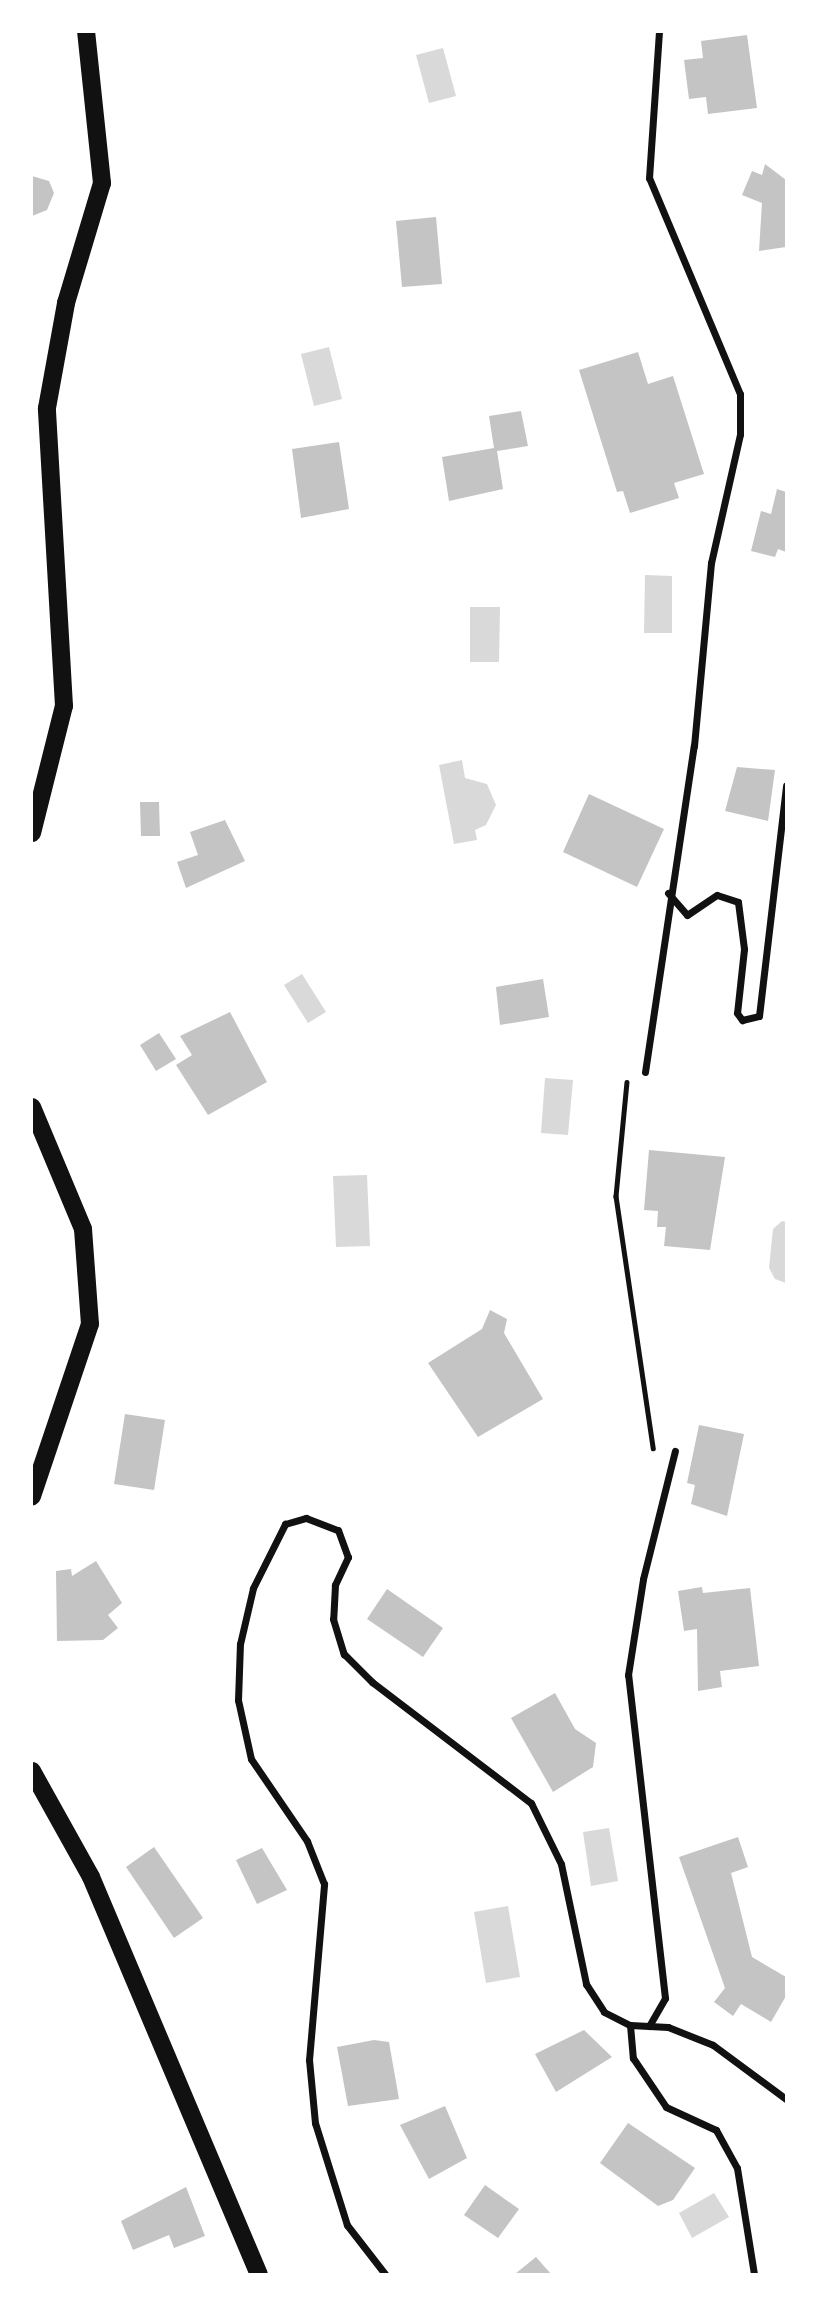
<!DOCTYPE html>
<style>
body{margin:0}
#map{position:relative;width:818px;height:2306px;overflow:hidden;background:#fff;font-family:Ubuntu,sans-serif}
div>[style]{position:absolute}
.water>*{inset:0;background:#d9d9d9}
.building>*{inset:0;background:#c4c4c4}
.path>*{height:4.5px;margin:-2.25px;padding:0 2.25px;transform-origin:2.25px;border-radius:2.25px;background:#111}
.minor>*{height:7px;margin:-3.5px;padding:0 3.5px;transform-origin:3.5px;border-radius:3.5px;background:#111}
.primary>*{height:18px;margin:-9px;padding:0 9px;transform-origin:9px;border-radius:9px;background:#111}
span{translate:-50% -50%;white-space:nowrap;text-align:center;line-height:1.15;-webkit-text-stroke:7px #fff;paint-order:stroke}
.frame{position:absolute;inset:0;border:33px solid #fff;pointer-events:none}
</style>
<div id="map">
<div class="water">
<i style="clip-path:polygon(443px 48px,456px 96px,429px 103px,416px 55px)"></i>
<i style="clip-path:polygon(329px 347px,342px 399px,314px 406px,301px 354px)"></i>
<i style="clip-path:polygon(645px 575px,672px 576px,672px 633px,644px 633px)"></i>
<i style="clip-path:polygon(470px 607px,500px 607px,499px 662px,470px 662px)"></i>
<i style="clip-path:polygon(462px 760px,465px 778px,487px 784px,496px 805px,486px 825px,475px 830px,477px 840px,454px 844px,439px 765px)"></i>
<i style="clip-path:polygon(302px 974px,326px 1012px,308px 1023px,284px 985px)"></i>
<i style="clip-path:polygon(545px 1078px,573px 1080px,568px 1135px,541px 1133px)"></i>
<i style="clip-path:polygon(367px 1175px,370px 1246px,336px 1247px,333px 1176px)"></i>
<i style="clip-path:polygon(782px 1221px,786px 1222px,786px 1283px,775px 1279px,769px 1268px,773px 1229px)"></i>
<i style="clip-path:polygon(609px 1828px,618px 1881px,591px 1886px,583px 1832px)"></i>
<i style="clip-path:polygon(508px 1906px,520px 1977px,486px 1983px,474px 1912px)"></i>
<i style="clip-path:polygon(714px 2193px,729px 2217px,692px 2238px,679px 2213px)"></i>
</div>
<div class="building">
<i style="clip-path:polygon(747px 35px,757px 108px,708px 114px,706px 97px,689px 99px,684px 60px,703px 58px,701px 41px)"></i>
<i style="clip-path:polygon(765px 164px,786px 180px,786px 247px,759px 251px,762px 203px,742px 195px,752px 171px,762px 175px)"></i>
<i style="clip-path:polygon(32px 176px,49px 181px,54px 193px,47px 210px,32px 216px)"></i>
<i style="clip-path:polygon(436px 217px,442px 284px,402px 287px,396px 221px)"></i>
<i style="clip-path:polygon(638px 352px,648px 384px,673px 376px,704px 474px,674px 483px,679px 498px,630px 513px,623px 491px,617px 492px,579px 370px)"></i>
<i style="clip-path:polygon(521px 411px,528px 446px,497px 451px,503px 489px,449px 501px,442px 457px,494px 448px,489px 416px)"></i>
<i style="clip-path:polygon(339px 442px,349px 509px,301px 518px,292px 449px)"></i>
<i style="clip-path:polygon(777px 489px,786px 492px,786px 552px,778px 549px,775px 557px,751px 551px,761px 511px,771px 514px)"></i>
<i style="clip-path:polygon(737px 767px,775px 770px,768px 821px,725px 811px)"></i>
<i style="clip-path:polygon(589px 794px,664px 829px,637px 887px,563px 852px)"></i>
<i style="clip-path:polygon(140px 802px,159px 802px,160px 836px,141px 836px)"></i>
<i style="clip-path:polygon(225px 820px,245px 861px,186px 888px,177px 862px,198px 855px,190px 832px)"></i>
<i style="clip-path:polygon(543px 979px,549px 1017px,500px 1025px,496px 987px)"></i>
<i style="clip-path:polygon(230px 1012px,267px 1082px,208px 1115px,176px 1065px,192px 1055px,180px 1036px)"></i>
<i style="clip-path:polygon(159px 1033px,176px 1059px,156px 1071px,140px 1045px)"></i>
<i style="clip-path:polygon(649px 1150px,725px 1157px,710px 1250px,664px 1246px,666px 1227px,657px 1227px,658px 1211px,644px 1210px)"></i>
<i style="clip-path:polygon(490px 1310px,507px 1319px,504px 1333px,543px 1399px,478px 1437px,428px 1363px,482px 1329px)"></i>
<i style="clip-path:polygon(125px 1414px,165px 1420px,154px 1490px,114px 1484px)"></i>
<i style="clip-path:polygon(699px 1425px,744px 1434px,727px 1516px,691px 1504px,695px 1485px,687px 1483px)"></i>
<i style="clip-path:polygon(96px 1561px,122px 1603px,108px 1615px,118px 1628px,103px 1640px,57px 1641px,56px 1571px,71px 1569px,72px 1576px)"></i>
<i style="clip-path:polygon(702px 1587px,703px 1593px,750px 1588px,759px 1666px,720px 1671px,722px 1687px,698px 1691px,697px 1629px,684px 1631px,678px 1591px)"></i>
<i style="clip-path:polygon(387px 1589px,443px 1628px,423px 1657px,367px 1619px)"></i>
<i style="clip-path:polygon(555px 1693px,575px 1729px,596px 1743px,593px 1767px,553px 1792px,511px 1718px)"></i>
<i style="clip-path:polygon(738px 1837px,748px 1867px,731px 1873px,752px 1957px,786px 1977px,786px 1996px,771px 2022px,741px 2004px,733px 2016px,714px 2002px,725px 1988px,679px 1857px)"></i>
<i style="clip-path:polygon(154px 1847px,203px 1918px,174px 1938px,126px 1867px)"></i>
<i style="clip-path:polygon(262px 1848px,287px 1890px,257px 1904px,236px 1860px)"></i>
<i style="clip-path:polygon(584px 2030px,612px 2057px,556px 2092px,535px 2054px)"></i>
<i style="clip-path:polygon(374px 2040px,389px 2042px,399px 2099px,348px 2106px,337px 2047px)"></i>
<i style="clip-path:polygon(445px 2106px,467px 2158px,429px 2179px,400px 2125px)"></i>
<i style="clip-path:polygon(628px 2123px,695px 2168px,673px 2200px,658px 2206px,600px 2163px)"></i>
<i style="clip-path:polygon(485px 2185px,519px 2209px,498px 2238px,464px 2215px)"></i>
<i style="clip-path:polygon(186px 2187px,205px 2236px,174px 2248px,169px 2235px,133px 2250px,121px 2221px)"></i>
<i style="clip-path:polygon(536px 2257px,551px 2274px,515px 2274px)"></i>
</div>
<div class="path">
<i style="left:627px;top:1082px;width:115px;rotate:95.5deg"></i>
<i style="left:616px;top:1196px;width:255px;rotate:81.6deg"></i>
</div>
<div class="minor">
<i style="left:668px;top:893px;width:29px;rotate:49deg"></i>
<i style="left:687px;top:915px;width:36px;rotate:-34deg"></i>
<i style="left:717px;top:895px;width:22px;rotate:18deg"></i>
<i style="left:738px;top:902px;width:47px;rotate:82.7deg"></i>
<i style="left:744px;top:949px;width:64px;rotate:96.2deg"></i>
<i style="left:737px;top:1013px;width:9px;rotate:54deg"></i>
<i style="left:742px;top:1020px;width:17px;rotate:-13deg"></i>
<i style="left:759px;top:1016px;width:232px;rotate:-83.3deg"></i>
<i style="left:645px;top:1072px;width:330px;rotate:-81.5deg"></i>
<i style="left:694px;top:746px;width:184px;rotate:-84.7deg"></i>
<i style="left:711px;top:563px;width:132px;rotate:-77.3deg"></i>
<i style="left:740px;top:434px;width:40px;rotate:-90deg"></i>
<i style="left:740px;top:394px;width:234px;rotate:-112.8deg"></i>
<i style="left:649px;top:178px;width:146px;rotate:-86.1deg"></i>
<i style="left:630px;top:2025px;width:33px;rotate:85deg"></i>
<i style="left:633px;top:2058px;width:59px;rotate:56deg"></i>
<i style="left:666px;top:2107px;width:55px;rotate:24.7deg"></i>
<i style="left:716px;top:2130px;width:43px;rotate:61.1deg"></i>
<i style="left:737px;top:2168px;width:107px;rotate:80.9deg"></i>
<i style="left:649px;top:2026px;width:32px;rotate:-60deg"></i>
<i style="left:665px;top:1998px;width:325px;rotate:-96.5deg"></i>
<i style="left:628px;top:1675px;width:97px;rotate:-81.1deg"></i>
<i style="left:643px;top:1579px;width:132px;rotate:-76deg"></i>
<i style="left:385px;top:2274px;width:62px;rotate:-127.8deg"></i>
<i style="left:347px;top:2225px;width:107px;rotate:-107.4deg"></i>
<i style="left:315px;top:2123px;width:63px;rotate:-95.4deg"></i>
<i style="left:309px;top:2060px;width:177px;rotate:-85.1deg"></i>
<i style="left:324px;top:1884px;width:46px;rotate:-111.6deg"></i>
<i style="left:307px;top:1841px;width:99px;rotate:-124.3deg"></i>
<i style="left:251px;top:1759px;width:60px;rotate:-102.4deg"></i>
<i style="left:238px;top:1700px;width:56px;rotate:-88deg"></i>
<i style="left:240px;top:1644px;width:57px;rotate:-76.9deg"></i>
<i style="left:253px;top:1588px;width:72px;rotate:-63.4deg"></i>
<i style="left:285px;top:1524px;width:22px;rotate:-16deg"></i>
<i style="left:306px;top:1518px;width:34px;rotate:21deg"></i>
<i style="left:338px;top:1530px;width:29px;rotate:70deg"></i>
<i style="left:348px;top:1557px;width:31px;rotate:115deg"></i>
<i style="left:335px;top:1585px;width:34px;rotate:93deg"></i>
<i style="left:333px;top:1619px;width:37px;rotate:73deg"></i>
<i style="left:344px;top:1654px;width:40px;rotate:45deg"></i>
<i style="left:372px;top:1682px;width:200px;rotate:37.3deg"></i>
<i style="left:531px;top:1803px;width:68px;rotate:63.8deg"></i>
<i style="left:561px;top:1864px;width:123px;rotate:78.2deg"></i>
<i style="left:586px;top:1984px;width:33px;rotate:57deg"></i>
<i style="left:604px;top:2012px;width:29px;rotate:27deg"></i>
<i style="left:630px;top:2025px;width:38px;rotate:3deg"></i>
<i style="left:668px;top:2027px;width:48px;rotate:21.8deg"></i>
<i style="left:713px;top:2045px;width:91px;rotate:36.5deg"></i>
</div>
<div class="primary">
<i style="left:32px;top:833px;width:131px;rotate:-75.9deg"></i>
<i style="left:64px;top:706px;width:298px;rotate:-93.3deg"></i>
<i style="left:47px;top:408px;width:107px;rotate:-79.7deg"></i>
<i style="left:66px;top:303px;width:125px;rotate:-73.3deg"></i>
<i style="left:102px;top:183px;width:152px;rotate:-96deg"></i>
<i style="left:32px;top:1107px;width:132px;rotate:67.3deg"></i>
<i style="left:83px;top:1229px;width:95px;rotate:85.8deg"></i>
<i style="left:90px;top:1324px;width:182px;rotate:108.6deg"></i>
<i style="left:32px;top:1771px;width:121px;rotate:60.9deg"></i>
<i style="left:91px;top:1877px;width:431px;rotate:67.1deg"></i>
</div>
<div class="frame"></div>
</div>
